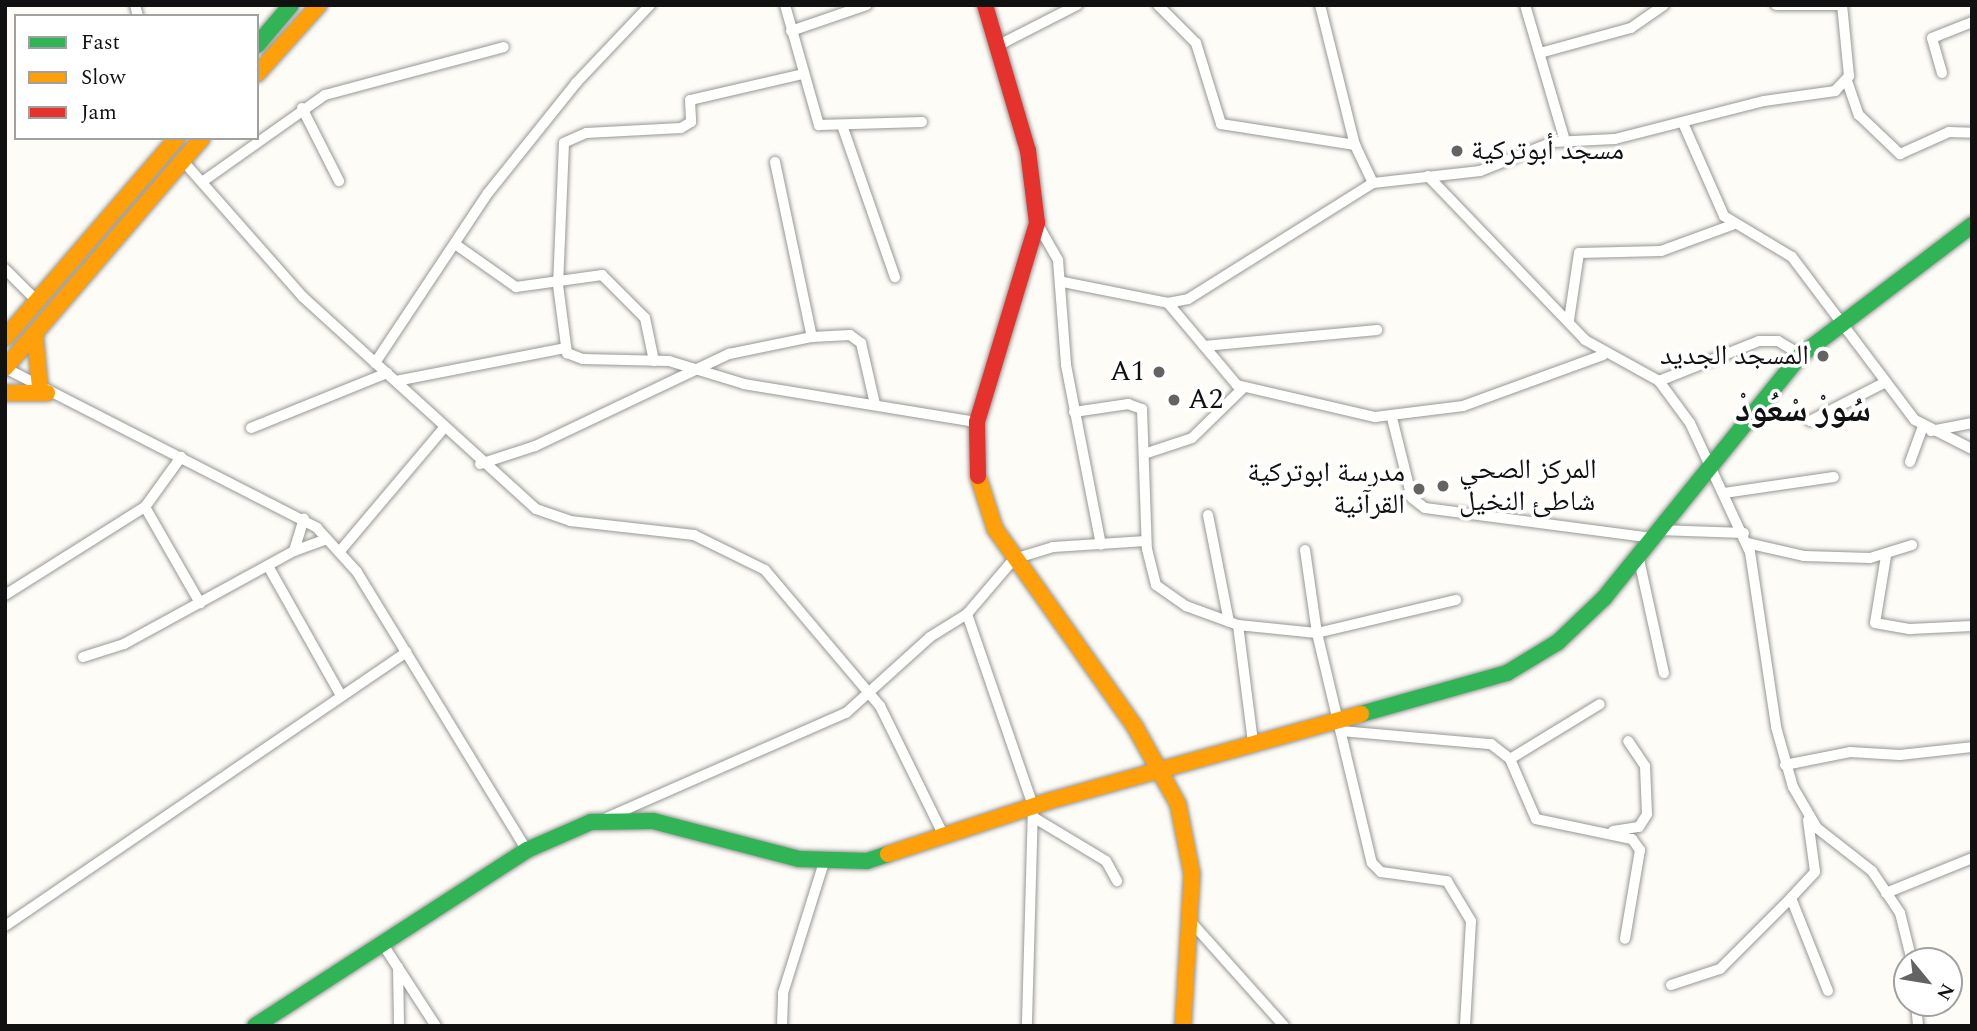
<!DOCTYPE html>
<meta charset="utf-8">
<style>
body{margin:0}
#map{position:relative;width:1977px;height:1031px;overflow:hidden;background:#fdfcf7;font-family:Spectral,"Noto Naskh Arabic",serif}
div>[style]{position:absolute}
.roads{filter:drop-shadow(0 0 2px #979795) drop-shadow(0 0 2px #979795)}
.street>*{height:10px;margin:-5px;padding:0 5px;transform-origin:5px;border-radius:5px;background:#fffffe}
.fast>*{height:16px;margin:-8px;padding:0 8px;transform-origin:8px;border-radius:8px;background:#30b455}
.slow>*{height:16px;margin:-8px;padding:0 8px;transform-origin:8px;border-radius:8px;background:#ff9f0a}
.jam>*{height:16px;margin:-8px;padding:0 8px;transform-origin:8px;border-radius:8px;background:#e5322d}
.dots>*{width:19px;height:19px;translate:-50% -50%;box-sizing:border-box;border:4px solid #fff;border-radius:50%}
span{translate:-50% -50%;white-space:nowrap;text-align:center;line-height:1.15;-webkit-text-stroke:7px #fff;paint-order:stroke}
.poi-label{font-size:28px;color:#111}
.left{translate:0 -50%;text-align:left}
.right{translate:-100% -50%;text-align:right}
.district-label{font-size:35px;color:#111;font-weight:700}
.frame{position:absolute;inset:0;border:7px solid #111;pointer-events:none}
.legend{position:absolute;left:14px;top:14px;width:245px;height:126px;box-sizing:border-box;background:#fff;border:2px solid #a0a0a0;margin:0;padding:9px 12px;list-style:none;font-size:21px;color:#111}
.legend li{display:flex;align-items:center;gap:14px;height:35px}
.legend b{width:35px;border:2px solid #a0a0a0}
.north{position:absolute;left:1893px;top:947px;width:70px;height:70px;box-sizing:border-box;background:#fff;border:2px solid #a0a0a0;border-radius:50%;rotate:120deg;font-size:19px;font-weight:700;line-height:28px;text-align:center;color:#111}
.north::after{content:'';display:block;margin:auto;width:24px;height:32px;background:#646362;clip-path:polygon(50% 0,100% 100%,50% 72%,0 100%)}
</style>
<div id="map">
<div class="roads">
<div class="street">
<i style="left:135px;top:5px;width:11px;rotate:75deg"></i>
<i style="left:785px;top:5px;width:125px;rotate:74.2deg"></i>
<i style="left:819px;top:125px;width:103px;rotate:-1.7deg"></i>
<i style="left:1158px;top:5px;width:54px;rotate:45deg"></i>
<i style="left:1196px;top:43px;width:85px;rotate:72.8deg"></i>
<i style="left:1221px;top:124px;width:136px;rotate:8.9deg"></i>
<i style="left:1355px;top:145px;width:42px;rotate:64.7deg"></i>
<i style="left:1320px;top:5px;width:144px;rotate:76deg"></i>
<i style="left:1525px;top:5px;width:142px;rotate:73.6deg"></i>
<i style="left:1776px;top:5px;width:66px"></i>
<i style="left:791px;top:31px;width:80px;rotate:-18.9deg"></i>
<i style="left:999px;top:45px;width:88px;rotate:-27.1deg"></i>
<i style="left:1540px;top:53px;width:94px;rotate:-15.4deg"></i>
<i style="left:1631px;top:28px;width:40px;rotate:-34.9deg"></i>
<i style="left:1942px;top:73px;width:36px;rotate:-106deg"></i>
<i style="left:1932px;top:38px;width:43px;rotate:-21.8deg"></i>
<i style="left:803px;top:74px;width:116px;rotate:167deg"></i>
<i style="left:690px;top:100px;width:22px;rotate:87deg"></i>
<i style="left:691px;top:122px;width:12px;rotate:149deg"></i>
<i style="left:681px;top:128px;width:95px;rotate:177deg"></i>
<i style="left:586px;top:133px;width:24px;rotate:156deg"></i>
<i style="left:564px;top:143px;width:142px;rotate:92.4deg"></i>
<i style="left:558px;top:285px;width:69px;rotate:82.5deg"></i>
<i style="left:567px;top:353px;width:17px;rotate:21deg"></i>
<i style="left:583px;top:359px;width:86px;rotate:1.3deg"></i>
<i style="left:669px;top:361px;width:78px;rotate:17deg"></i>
<i style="left:744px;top:384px;width:236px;rotate:9.3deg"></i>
<i style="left:1847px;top:81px;width:36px;rotate:71deg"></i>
<i style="left:1859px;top:115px;width:57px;rotate:43.6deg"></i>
<i style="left:1900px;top:154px;width:54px;rotate:-24.2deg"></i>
<i style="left:1949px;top:132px;width:23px;rotate:2deg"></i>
<i style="left:302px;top:108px;width:82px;rotate:63.1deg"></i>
<i style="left:1683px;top:123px;width:102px;rotate:66.2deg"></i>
<i style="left:1724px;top:216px;width:79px;rotate:31.1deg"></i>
<i style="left:1792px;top:257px;width:204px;rotate:53deg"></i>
<i style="left:1915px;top:420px;width:64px;rotate:27deg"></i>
<i style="left:843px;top:128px;width:158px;rotate:70.8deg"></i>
<i style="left:183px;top:161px;width:181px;rotate:48.6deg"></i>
<i style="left:303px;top:297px;width:315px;rotate:42.3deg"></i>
<i style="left:536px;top:509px;width:36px;rotate:19deg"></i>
<i style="left:570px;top:521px;width:125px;rotate:6.4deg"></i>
<i style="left:694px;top:535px;width:79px;rotate:26.2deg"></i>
<i style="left:765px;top:570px;width:178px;rotate:49.8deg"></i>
<i style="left:880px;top:706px;width:145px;rotate:63.8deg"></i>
<i style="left:775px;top:162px;width:179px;rotate:78.1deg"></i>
<i style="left:1428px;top:176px;width:227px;rotate:46.2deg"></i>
<i style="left:1585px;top:340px;width:85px;rotate:29deg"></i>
<i style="left:1659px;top:381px;width:52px;rotate:53.6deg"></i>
<i style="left:1690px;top:423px;width:142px;rotate:65.1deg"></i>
<i style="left:1750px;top:552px;width:177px;rotate:81.5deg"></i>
<i style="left:1776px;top:727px;width:62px;rotate:74.2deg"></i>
<i style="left:1793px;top:787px;width:48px;rotate:59.7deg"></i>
<i style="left:1817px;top:828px;width:70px;rotate:38deg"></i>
<i style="left:1872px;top:871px;width:50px;rotate:56.3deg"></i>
<i style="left:1900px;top:913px;width:49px;rotate:76deg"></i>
<i style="left:202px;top:182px;width:151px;rotate:-35.3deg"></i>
<i style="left:325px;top:95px;width:185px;rotate:-15deg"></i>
<i style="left:1037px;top:223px;width:43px;rotate:60.4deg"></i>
<i style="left:1058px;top:260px;width:105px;rotate:85.6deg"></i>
<i style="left:1066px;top:365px;width:183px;rotate:79deg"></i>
<i style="left:455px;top:244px;width:75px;rotate:35.2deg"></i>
<i style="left:516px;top:287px;width:87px;rotate:-7.9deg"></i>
<i style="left:602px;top:275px;width:61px;rotate:45deg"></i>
<i style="left:645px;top:318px;width:44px;rotate:78.2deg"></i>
<i style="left:5px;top:269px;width:45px;rotate:45deg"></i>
<i style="left:1063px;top:282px;width:107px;rotate:11.3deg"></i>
<i style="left:1168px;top:303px;width:20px;rotate:-11deg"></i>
<i style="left:1188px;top:299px;width:218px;rotate:-32.1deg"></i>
<i style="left:1373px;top:183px;width:108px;rotate:-6.4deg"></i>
<i style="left:1480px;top:171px;width:79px;rotate:-21.7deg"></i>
<i style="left:1553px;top:142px;width:62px;rotate:-2.8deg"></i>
<i style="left:1615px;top:139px;width:154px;rotate:-14.3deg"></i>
<i style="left:1764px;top:101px;width:72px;rotate:-8deg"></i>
<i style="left:1835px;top:91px;width:21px;rotate:-47deg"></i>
<i style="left:1849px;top:76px;width:71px;rotate:-95.6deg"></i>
<i style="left:1168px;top:303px;width:107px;rotate:49.9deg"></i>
<i style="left:1237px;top:385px;width:142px;rotate:13.1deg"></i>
<i style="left:1375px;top:417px;width:89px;rotate:-7.1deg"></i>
<i style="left:1463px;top:406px;width:149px;rotate:-20deg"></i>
<i style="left:1569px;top:320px;width:68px;rotate:-81.5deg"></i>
<i style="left:1579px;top:253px;width:82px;rotate:-1.4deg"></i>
<i style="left:1661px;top:251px;width:76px;rotate:-20.1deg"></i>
<i style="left:1204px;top:346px;width:174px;rotate:-5.3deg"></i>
<i style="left:375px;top:363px;width:204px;rotate:-56.4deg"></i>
<i style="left:488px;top:193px;width:141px;rotate:-51.3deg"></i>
<i style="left:576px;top:83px;width:108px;rotate:-46.5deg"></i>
<i style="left:5px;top:368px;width:351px;rotate:27.1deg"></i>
<i style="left:317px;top:528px;width:59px;rotate:47.7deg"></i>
<i style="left:357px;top:572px;width:326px;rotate:58.6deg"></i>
<i style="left:396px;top:381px;width:172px;rotate:-11deg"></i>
<i style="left:1659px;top:381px;width:108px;rotate:-21.8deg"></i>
<i style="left:1759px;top:341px;width:19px"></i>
<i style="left:1778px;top:341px;width:27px;rotate:31deg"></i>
<i style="left:1074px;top:412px;width:55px;rotate:-8.4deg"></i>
<i style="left:1128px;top:404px;width:15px;rotate:20deg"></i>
<i style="left:1142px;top:409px;width:140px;rotate:88deg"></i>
<i style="left:1147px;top:549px;width:37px;rotate:76deg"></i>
<i style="left:1156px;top:585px;width:37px;rotate:35deg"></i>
<i style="left:1186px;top:606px;width:55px;rotate:20.1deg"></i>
<i style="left:1238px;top:625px;width:79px;rotate:5.8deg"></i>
<i style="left:1317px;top:633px;width:143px;rotate:-13.4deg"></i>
<i style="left:1392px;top:418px;width:82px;rotate:76deg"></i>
<i style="left:1412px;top:498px;width:16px;rotate:38deg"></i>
<i style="left:1425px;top:508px;width:229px;rotate:7.5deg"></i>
<i style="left:1810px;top:421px;width:83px;rotate:-27.2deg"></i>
<i style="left:251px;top:428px;width:147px;rotate:-22deg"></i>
<i style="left:1931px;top:431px;width:42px;rotate:-11deg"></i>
<i style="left:1147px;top:453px;width:47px;rotate:-18.4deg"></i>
<i style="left:1192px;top:438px;width:71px;rotate:-44.4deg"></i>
<i style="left:1910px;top:462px;width:37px;rotate:-70deg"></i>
<i style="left:480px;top:464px;width:58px;rotate:-18.1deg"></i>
<i style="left:535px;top:446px;width:215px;rotate:-25.4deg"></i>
<i style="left:729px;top:354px;width:85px;rotate:-11.6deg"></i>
<i style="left:812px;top:337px;width:38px;rotate:-3deg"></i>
<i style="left:850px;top:335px;width:14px;rotate:36deg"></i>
<i style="left:861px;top:343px;width:63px;rotate:77.1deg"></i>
<i style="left:1724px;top:493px;width:111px;rotate:-8.3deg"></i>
<i style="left:145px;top:507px;width:111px;rotate:60.2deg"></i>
<i style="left:1208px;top:515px;width:109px;rotate:78.9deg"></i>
<i style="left:1658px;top:530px;width:86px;rotate:2deg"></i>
<i style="left:1747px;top:543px;width:58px;rotate:12.8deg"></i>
<i style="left:1804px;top:556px;width:66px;rotate:1.7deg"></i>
<i style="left:1870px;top:558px;width:44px;rotate:-17.2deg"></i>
<i style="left:1305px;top:550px;width:84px;rotate:81.8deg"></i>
<i style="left:1317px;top:633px;width:236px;rotate:76.6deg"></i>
<i style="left:1372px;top:863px;width:13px;rotate:45deg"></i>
<i style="left:1381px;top:872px;width:67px;rotate:7.8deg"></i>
<i style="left:1447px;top:881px;width:47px;rotate:59deg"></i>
<i style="left:1471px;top:921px;width:105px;rotate:93.3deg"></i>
<i style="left:294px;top:551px;width:35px;rotate:-20deg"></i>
<i style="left:340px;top:551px;width:161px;rotate:-49.8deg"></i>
<i style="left:1638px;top:555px;width:121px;rotate:77.6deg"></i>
<i style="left:1886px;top:556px;width:68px;rotate:99.3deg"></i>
<i style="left:1875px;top:623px;width:36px;rotate:10deg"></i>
<i style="left:1910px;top:629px;width:62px;rotate:-2.8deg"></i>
<i style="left:268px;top:566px;width:147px;rotate:60.6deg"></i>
<i style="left:5px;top:595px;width:165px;rotate:-32.2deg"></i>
<i style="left:145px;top:507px;width:62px;rotate:-54.2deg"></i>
<i style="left:967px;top:614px;width:203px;rotate:71deg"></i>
<i style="left:1033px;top:806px;width:220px;rotate:91.6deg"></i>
<i style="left:1238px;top:625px;width:118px;rotate:82.7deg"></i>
<i style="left:83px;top:657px;width:43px;rotate:-17.6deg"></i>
<i style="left:124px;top:644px;width:194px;rotate:-28.7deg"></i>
<i style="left:294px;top:551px;width:34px;rotate:-73deg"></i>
<i style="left:1341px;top:731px;width:151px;rotate:5deg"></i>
<i style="left:1491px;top:744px;width:24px;rotate:38deg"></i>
<i style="left:1510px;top:759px;width:65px;rotate:66.6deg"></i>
<i style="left:1536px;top:819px;width:98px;rotate:11.8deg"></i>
<i style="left:1632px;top:839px;width:14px;rotate:54deg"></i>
<i style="left:1640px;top:850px;width:90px;rotate:99.6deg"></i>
<i style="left:1510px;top:759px;width:105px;rotate:-31.4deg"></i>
<i style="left:1785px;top:765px;width:66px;rotate:-11.3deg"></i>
<i style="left:1850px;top:752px;width:50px;rotate:3.4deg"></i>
<i style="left:1900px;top:755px;width:72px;rotate:-6.3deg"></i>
<i style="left:1033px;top:817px;width:85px;rotate:31.1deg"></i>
<i style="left:1106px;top:861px;width:23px;rotate:61deg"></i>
<i style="left:604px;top:819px;width:264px;rotate:-23.7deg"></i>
<i style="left:846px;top:713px;width:113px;rotate:-42.1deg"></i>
<i style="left:930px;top:637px;width:44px;rotate:-31.9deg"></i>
<i style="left:967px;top:614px;width:72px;rotate:-49.5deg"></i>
<i style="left:1014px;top:559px;width:41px;rotate:-17.1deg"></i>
<i style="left:1053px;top:547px;width:93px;rotate:-3.7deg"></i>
<i style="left:1808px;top:820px;width:52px;rotate:82.3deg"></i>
<i style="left:1815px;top:872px;width:35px;rotate:133deg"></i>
<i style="left:1791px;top:898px;width:100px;rotate:68.3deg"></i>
<i style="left:1613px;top:831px;width:26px;rotate:-9deg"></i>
<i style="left:1639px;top:827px;width:15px;rotate:-58deg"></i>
<i style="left:1647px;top:814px;width:48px;rotate:-92.4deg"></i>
<i style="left:1645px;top:766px;width:30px;rotate:-124deg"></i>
<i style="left:1886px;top:893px;width:93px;rotate:-22.1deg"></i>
<i style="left:1192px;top:923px;width:138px;rotate:48.2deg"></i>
<i style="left:5px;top:926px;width:486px;rotate:-34.3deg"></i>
<i style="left:382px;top:943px;width:99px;rotate:57deg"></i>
<i style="left:398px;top:967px;width:59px;rotate:89deg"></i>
<i style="left:1671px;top:985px;width:52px;rotate:-18.1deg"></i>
<i style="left:1720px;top:969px;width:100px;rotate:-45deg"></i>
<i style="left:1916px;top:1003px;width:23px;rotate:85deg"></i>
<i style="left:782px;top:1026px;width:33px;rotate:-88deg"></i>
<i style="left:783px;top:993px;width:137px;rotate:-72.6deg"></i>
</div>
<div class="fast">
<i style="left:257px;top:45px;width:52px;rotate:-49.6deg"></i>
<i style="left:1361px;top:714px;width:152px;rotate:-15.7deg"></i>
<i style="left:1507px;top:673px;width:60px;rotate:-31.3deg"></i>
<i style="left:1558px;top:642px;width:64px;rotate:-43.7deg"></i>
<i style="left:1604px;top:598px;width:313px;rotate:-51deg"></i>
<i style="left:1801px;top:355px;width:215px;rotate:-37.2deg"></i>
<i style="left:255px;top:1026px;width:324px;rotate:-32.9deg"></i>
<i style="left:527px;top:850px;width:70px;rotate:-23.6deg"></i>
<i style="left:591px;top:822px;width:62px;rotate:-0.9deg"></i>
<i style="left:653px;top:821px;width:151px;rotate:14.6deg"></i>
<i style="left:799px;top:859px;width:68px;rotate:1.7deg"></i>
<i style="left:867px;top:861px;width:22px;rotate:-18deg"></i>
</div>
<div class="slow">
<i style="left:257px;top:74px;width:93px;rotate:-48.1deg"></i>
<i style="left:35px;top:335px;width:53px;rotate:84.6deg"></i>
<i style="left:5px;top:338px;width:264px;rotate:-49.3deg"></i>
<i style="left:5px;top:368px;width:303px;rotate:-49.4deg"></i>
<i style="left:5px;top:393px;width:42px"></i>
<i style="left:978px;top:476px;width:56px;rotate:72.2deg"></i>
<i style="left:995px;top:529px;width:242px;rotate:54.7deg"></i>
<i style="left:1135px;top:727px;width:88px;rotate:60.8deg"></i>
<i style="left:1178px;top:804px;width:71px;rotate:78.7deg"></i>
<i style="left:1192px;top:874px;width:152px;rotate:93.4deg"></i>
<i style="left:888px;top:854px;width:169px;rotate:-18.2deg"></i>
<i style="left:1049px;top:801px;width:324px;rotate:-15.6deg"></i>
</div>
<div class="jam">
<i style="left:978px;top:476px;width:54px;rotate:-91.1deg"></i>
<i style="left:977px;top:422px;width:208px;rotate:-73.2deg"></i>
<i style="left:1037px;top:223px;width:73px;rotate:-97.1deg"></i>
<i style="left:1028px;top:151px;width:152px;rotate:-106.4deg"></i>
</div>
</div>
<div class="dots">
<i style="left:1457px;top:151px;background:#646362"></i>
<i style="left:1823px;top:356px;background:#646362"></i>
<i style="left:1159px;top:372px;background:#646362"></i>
<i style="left:1174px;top:400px;background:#646362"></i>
<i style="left:1443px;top:486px;background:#646362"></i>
<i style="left:1419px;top:489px;background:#646362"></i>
</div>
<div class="poi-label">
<span class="left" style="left:1471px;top:151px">مسجد أبوتركية</span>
<span class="right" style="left:1809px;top:356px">المسجد الجديد</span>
<span class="right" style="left:1145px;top:372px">A1</span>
<span class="left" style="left:1188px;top:400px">A2</span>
<span class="left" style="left:1459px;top:486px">المركز الصحي<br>شاطئ النخيل</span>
<span class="right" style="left:1405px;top:489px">مدرسة ابوتركية<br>القرآنية</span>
</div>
<div class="district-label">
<span style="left:1803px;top:411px">سُورْ سْعُودْ</span>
</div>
<div class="frame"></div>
<ul class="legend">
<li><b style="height:9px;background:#30b455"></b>Fast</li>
<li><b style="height:9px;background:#ff9f0a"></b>Slow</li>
<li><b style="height:9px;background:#e5322d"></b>Jam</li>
</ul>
<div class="north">N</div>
</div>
